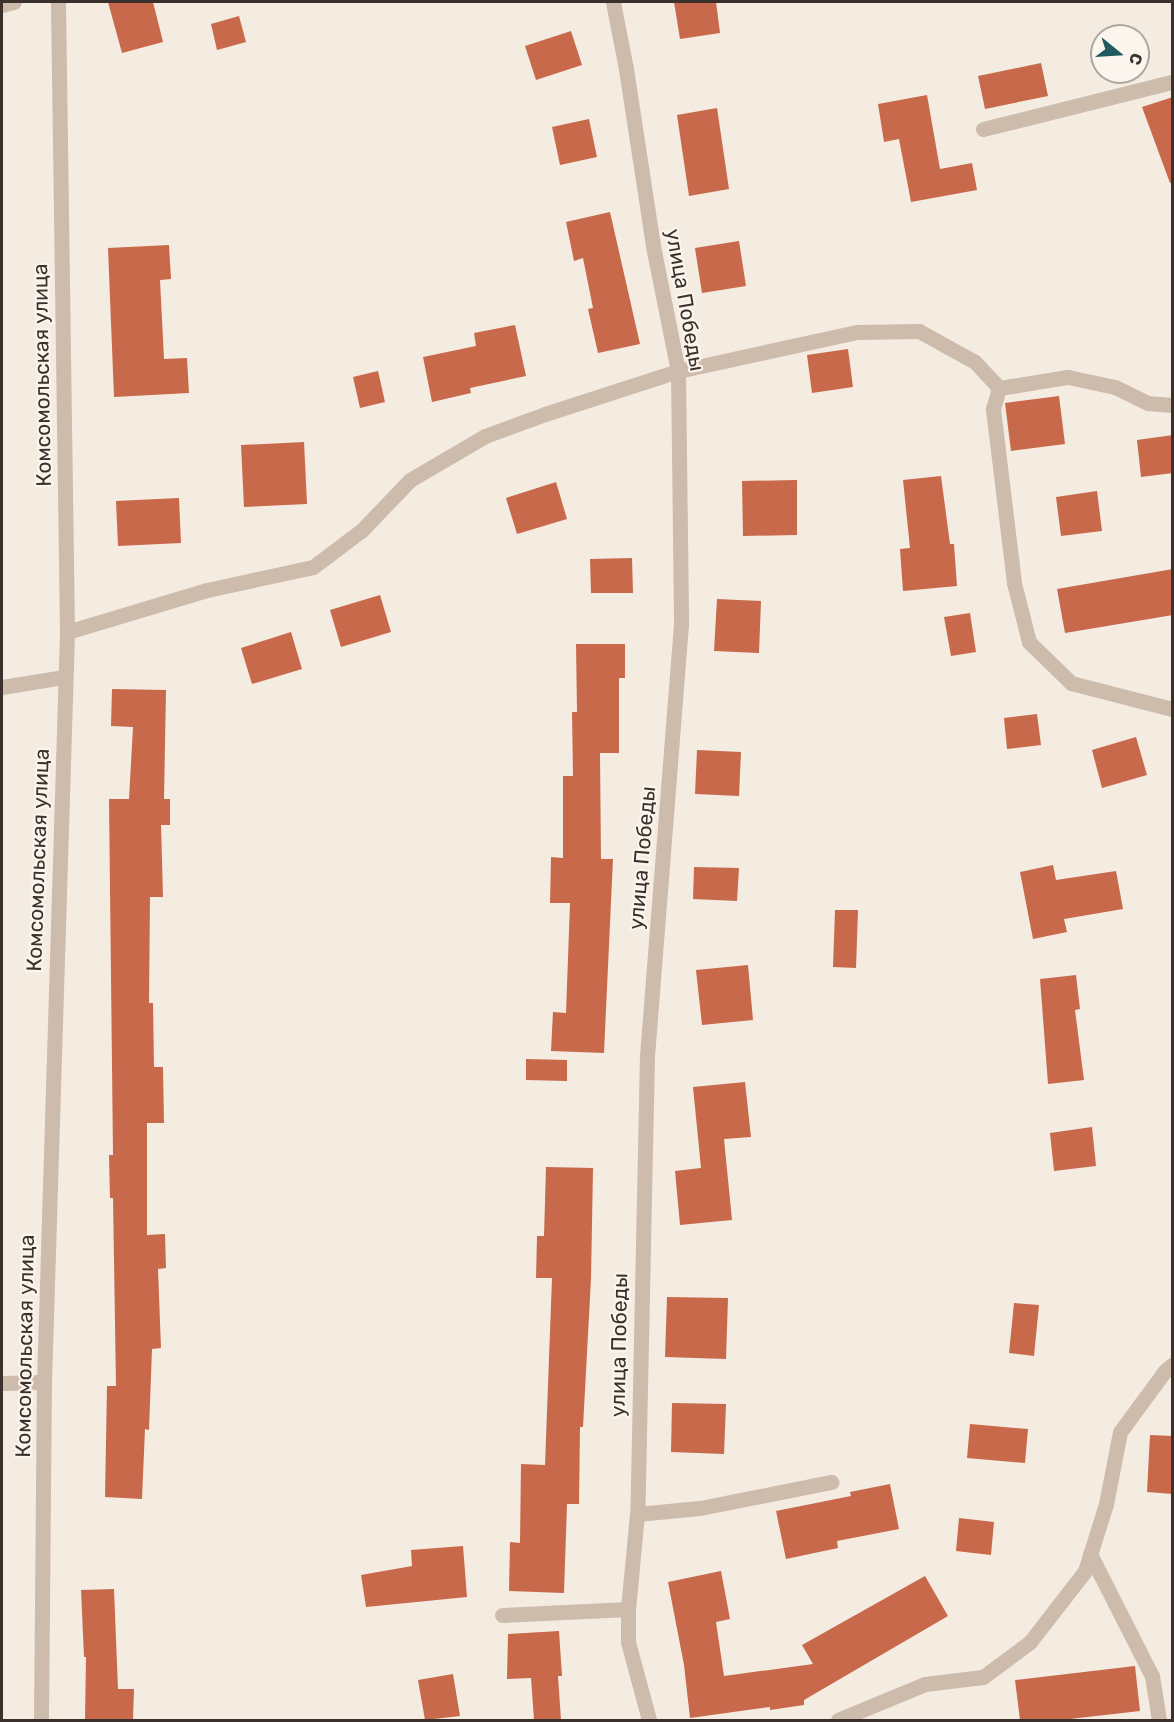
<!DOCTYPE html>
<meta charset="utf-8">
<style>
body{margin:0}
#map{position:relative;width:1174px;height:1722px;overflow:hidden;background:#f4ebe1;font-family:Rubik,sans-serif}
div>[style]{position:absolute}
.building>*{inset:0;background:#c8694b}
.minor>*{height:15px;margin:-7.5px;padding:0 7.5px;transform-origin:7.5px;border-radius:7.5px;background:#cdbbac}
span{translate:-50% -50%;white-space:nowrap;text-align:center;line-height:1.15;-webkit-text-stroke:4.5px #fbf5ee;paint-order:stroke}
.street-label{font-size:21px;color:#3b302b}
.frame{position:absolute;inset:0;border:3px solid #3b302b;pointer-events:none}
.north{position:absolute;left:1090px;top:24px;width:60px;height:60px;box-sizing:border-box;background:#fbf5ee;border:2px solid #aea6a0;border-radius:50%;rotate:108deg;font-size:16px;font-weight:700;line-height:24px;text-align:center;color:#3b302b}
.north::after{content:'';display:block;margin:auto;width:21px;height:27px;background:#1f5a5e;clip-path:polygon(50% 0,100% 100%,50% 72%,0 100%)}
</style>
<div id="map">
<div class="building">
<i style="clip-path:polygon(108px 2px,153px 2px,163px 42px,122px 53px)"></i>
<i style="clip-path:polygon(674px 2px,716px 2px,720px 33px,680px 39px)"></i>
<i style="clip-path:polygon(239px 16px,246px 42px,217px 50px,211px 24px)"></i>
<i style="clip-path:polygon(571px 31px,582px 65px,536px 80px,525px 46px)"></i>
<i style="clip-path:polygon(1041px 63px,1048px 96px,985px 109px,978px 76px)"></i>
<i style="clip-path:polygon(927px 95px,940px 169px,972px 163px,977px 190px,911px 202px,899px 139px,884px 142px,878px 104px)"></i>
<i style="clip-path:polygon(1173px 97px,1173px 182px,1170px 183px,1142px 107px)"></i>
<i style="clip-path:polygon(717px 108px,729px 189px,689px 196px,677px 115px)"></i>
<i style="clip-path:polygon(589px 119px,597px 157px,560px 165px,552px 127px)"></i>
<i style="clip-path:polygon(610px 212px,640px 344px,598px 353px,588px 309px,593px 308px,583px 258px,574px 261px,566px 222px)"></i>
<i style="clip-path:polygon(739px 241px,746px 286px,702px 293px,695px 248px)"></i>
<i style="clip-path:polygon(169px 245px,171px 279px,160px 280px,164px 359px,187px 358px,189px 393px,114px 397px,108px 248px)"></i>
<i style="clip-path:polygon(515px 325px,526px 376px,470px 388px,471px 393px,432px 402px,423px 357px,476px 346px,474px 333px)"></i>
<i style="clip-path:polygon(848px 349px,853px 387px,812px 393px,807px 355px)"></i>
<i style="clip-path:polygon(378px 371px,385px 402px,360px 408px,353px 377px)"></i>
<i style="clip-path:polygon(1059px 396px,1065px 444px,1011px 451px,1005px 403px)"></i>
<i style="clip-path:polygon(1173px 435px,1173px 473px,1141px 477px,1137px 440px)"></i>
<i style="clip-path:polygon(304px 442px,307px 504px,244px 507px,241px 445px)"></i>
<i style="clip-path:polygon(941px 476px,950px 544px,954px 544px,957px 586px,903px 591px,900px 549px,910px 548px,903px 480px)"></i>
<i style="clip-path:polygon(797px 480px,797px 535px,743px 536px,742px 481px)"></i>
<i style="clip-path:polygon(556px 482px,567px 519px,517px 534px,506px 498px)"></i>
<i style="clip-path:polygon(1097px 491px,1102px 531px,1061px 536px,1056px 497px)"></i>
<i style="clip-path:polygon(179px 498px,181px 543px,118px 546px,116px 501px)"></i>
<i style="clip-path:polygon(632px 558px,633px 593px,591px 593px,590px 559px)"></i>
<i style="clip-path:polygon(1173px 569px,1173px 615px,1065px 633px,1057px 589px)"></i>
<i style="clip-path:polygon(380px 595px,391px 632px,341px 647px,330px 610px)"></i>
<i style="clip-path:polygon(717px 599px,761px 601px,759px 653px,714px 651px)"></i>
<i style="clip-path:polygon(970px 613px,976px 652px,951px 656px,944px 617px)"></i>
<i style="clip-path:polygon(291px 632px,302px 669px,252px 684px,241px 648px)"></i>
<i style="clip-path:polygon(576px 644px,625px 644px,625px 678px,619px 678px,619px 753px,600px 753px,601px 859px,613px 859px,604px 1053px,551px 1051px,553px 1012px,566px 1013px,570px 903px,550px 903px,551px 857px,563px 858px,563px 776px,573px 776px,572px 712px,577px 712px)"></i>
<i style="clip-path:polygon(112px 689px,166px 690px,164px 799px,170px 799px,170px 825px,161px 825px,163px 897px,150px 897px,149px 1003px,153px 1003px,154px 1067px,163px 1067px,164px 1123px,147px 1123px,147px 1235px,165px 1234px,166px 1268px,158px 1269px,161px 1348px,152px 1349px,149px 1430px,145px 1429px,142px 1499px,105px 1497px,107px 1386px,116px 1386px,113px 1198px,110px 1198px,109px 1155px,113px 1155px,109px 799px,129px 799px,133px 727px,111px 726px)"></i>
<i style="clip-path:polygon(1037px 714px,1041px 745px,1007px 749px,1004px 718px)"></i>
<i style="clip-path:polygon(1136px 737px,1147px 775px,1102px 788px,1092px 750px)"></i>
<i style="clip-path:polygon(697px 750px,741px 752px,739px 796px,695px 794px)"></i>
<i style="clip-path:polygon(1053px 865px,1056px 880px,1116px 871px,1123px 909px,1064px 919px,1067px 932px,1033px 939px,1020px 872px)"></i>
<i style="clip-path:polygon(694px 867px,739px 868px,737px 901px,693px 899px)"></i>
<i style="clip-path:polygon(835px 910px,858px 910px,856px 968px,833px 967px)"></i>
<i style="clip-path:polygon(748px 965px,753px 1020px,702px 1025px,696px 970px)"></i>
<i style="clip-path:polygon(1076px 975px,1080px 1009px,1075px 1010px,1084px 1080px,1048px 1084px,1040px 979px)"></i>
<i style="clip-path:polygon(526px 1059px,567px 1060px,567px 1081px,526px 1080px)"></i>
<i style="clip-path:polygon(745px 1082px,751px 1137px,724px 1139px,732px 1220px,680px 1225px,675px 1171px,701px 1168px,693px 1087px)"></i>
<i style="clip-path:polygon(1092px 1127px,1096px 1166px,1054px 1171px,1050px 1133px)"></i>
<i style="clip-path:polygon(546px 1167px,593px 1168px,591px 1279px,583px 1427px,580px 1427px,579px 1504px,567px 1504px,564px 1593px,509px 1591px,510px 1542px,520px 1543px,521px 1464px,545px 1465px,552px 1278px,536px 1278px,537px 1236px,544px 1236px)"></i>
<i style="clip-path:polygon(667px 1297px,728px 1298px,726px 1359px,665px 1357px)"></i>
<i style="clip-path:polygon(1014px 1303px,1039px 1305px,1034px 1356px,1009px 1353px)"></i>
<i style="clip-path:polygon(672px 1403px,726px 1404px,724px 1454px,671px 1452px)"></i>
<i style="clip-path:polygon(970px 1424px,1028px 1429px,1025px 1463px,967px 1458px)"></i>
<i style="clip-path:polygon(1150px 1435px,1173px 1436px,1173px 1494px,1147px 1492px)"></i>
<i style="clip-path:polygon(890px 1484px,899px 1529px,837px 1541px,838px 1548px,786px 1559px,776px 1511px,851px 1496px,850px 1492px)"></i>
<i style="clip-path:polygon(959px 1518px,994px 1522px,991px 1555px,956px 1551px)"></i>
<i style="clip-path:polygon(463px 1546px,467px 1597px,366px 1607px,361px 1575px,412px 1566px,411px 1550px)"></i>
<i style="clip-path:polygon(721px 1571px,730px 1619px,716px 1622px,724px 1676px,813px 1664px,802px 1645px,925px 1576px,948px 1616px,804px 1700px,804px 1705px,770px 1710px,770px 1707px,690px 1718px,684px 1665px,668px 1582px)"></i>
<i style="clip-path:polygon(114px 1589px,118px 1689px,134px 1689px,133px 1720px,85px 1720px,86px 1657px,84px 1657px,81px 1590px)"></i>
<i style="clip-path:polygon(559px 1631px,562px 1676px,558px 1676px,561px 1720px,534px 1720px,531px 1678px,507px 1679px,508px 1634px)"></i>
<i style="clip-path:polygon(1135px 1666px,1140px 1711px,1061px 1720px,1020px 1720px,1015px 1680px)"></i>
<i style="clip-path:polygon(453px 1674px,460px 1716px,425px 1720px,418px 1680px)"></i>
</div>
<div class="minor">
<i style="left:613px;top:2px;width:68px;rotate:79deg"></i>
<i style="left:626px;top:69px;width:184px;rotate:81.3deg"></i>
<i style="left:654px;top:251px;width:122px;rotate:78.7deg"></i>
<i style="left:678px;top:371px;width:253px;rotate:89.3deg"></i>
<i style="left:681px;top:624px;width:432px;rotate:94.5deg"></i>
<i style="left:647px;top:1055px;width:459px;rotate:91.2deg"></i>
<i style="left:637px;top:1514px;width:95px;rotate:95.4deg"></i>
<i style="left:628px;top:1609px;width:33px;rotate:90deg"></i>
<i style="left:628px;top:1642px;width:81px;rotate:74.9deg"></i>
<i style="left:2px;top:5px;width:12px;rotate:-14deg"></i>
<i style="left:983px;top:129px;width:195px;rotate:-14deg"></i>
<i style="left:999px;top:388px;width:70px;rotate:-9.1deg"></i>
<i style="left:1068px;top:377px;width:48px;rotate:12deg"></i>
<i style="left:1115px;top:387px;width:37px;rotate:26deg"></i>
<i style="left:1148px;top:403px;width:24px;rotate:5deg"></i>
<i style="left:67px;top:632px;width:146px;rotate:-16.7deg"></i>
<i style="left:207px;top:590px;width:108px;rotate:-12.2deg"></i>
<i style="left:313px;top:567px;width:61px;rotate:-37.1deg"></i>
<i style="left:362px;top:530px;width:69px;rotate:-46.2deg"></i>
<i style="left:410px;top:480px;width:87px;rotate:-30.4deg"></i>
<i style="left:485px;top:436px;width:64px;rotate:-20.1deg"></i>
<i style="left:545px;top:414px;width:140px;rotate:-17.9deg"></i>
<i style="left:678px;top:371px;width:183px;rotate:-12.3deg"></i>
<i style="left:857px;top:332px;width:62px;rotate:-0.9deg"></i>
<i style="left:919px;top:331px;width:64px;rotate:29deg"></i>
<i style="left:975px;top:362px;width:35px;rotate:47deg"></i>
<i style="left:999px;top:388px;width:22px;rotate:106deg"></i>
<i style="left:993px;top:409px;width:175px;rotate:83.1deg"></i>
<i style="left:1014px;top:583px;width:61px;rotate:75.7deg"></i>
<i style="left:1029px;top:642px;width:59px;rotate:44.3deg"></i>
<i style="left:1071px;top:683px;width:104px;rotate:14.4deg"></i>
<i style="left:2px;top:687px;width:63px;rotate:-9.2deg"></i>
<i style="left:2px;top:1383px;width:42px;rotate:-1.4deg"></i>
<i style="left:637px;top:1514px;width:63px;rotate:-5.4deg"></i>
<i style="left:700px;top:1508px;width:134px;rotate:-11.2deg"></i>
<i style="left:1090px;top:1554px;width:137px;rotate:63.1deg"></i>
<i style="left:1152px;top:1676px;width:45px;rotate:81deg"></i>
<i style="left:502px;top:1615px;width:126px;rotate:-2.7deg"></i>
<i style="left:41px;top:1720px;width:338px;rotate:-89.5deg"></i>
<i style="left:44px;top:1382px;width:750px;rotate:-88.24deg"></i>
<i style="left:67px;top:632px;width:630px;rotate:-90.82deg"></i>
<i style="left:838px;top:1720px;width:94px;rotate:-22.5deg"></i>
<i style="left:925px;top:1684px;width:58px;rotate:-6.9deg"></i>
<i style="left:983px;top:1677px;width:59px;rotate:-36.7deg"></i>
<i style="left:1030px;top:1642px;width:90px;rotate:-52.2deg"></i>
<i style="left:1085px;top:1571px;width:70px;rotate:-72.6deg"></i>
<i style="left:1106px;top:1504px;width:73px;rotate:-79deg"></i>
<i style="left:1120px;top:1432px;width:74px;rotate:-53.7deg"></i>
<i style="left:1164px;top:1372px;width:11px;rotate:-41deg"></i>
</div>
<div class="street-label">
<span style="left:685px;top:300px;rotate:80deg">улица Победы</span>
<span style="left:42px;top:375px;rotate:-91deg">Комсомольская улица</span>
<span style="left:642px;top:858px;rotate:-85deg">улица Победы</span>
<span style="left:38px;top:860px;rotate:-88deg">Комсомольская улица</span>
<span style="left:619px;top:1345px;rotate:-89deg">улица Победы</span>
<span style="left:25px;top:1346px;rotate:-89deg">Комсомольская улица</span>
</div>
<div class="frame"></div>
<div class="north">С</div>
</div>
